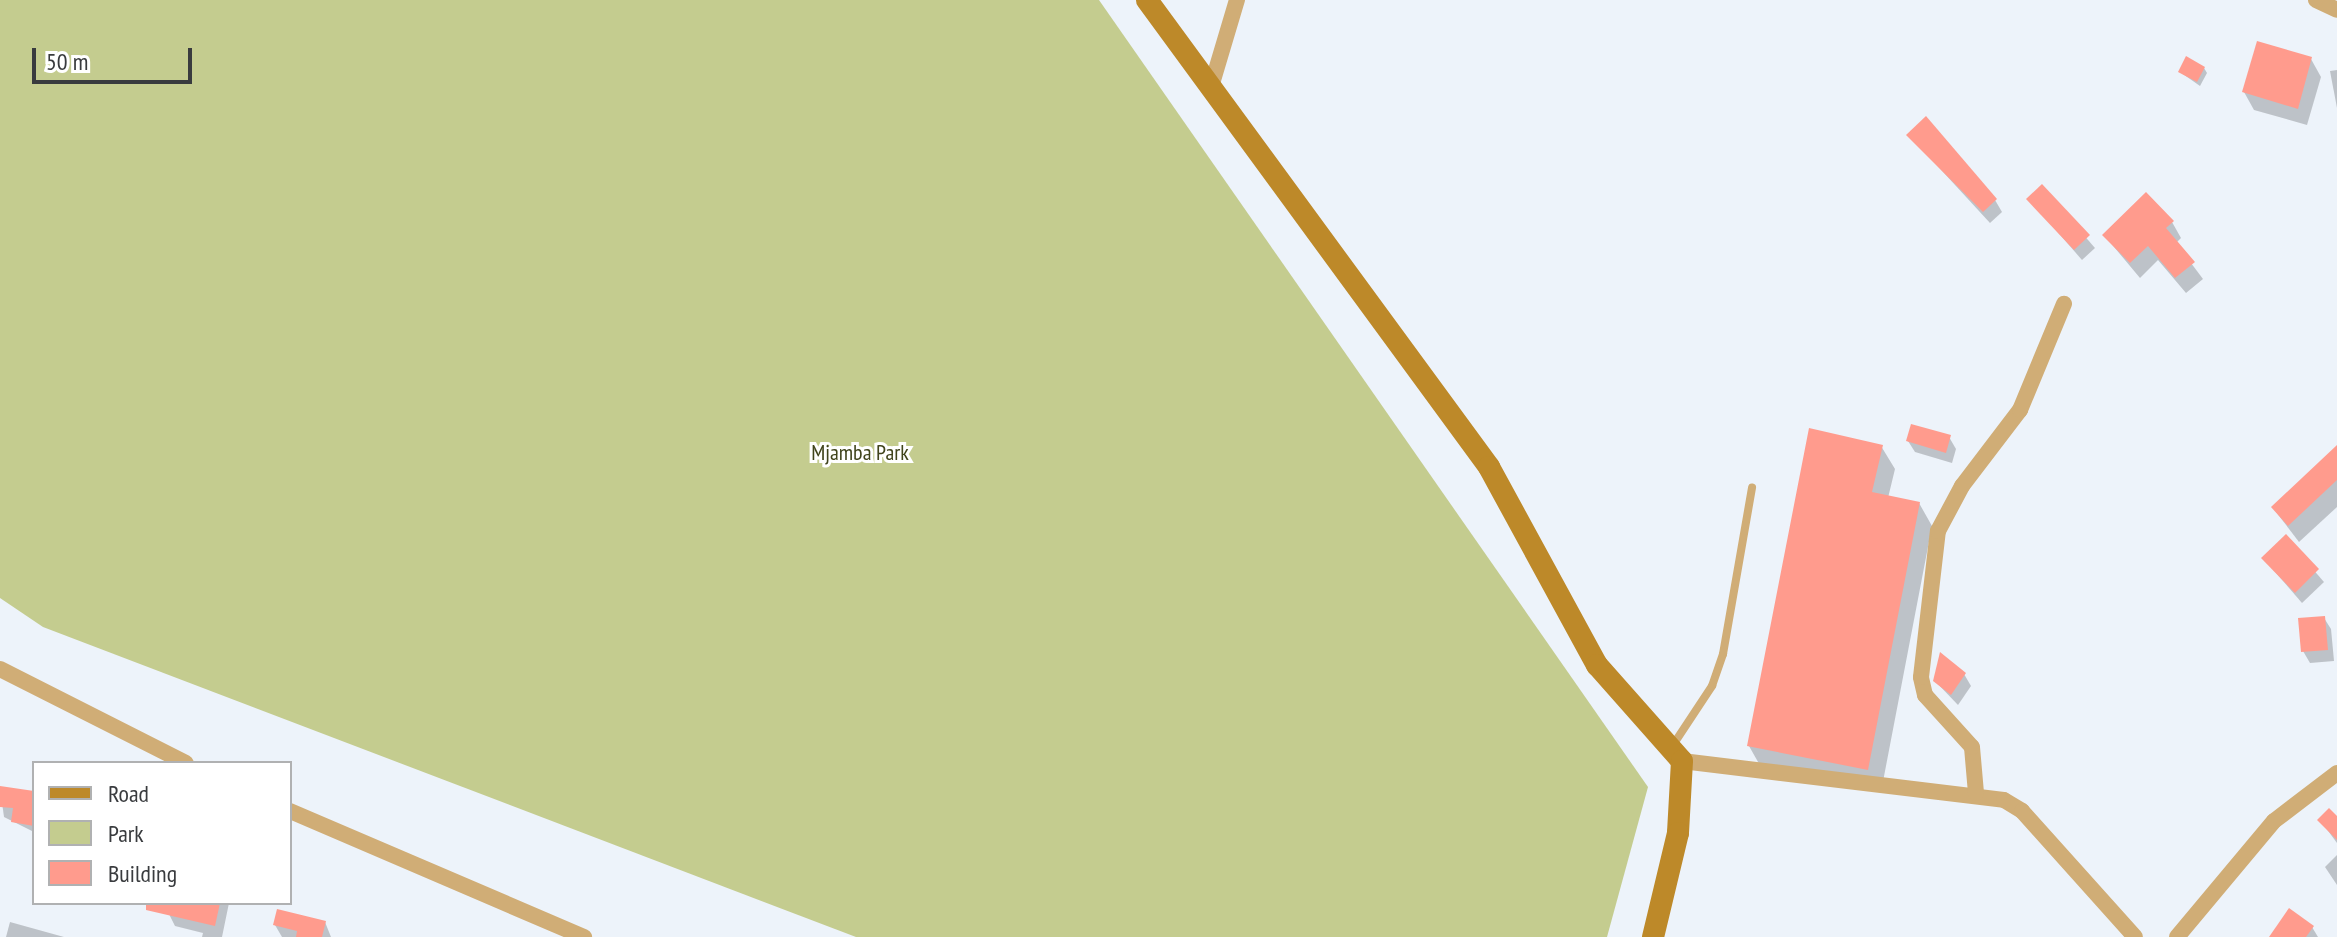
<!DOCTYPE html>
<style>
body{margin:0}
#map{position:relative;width:2337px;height:937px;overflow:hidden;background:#edf3fa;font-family:"PT Sans Narrow",sans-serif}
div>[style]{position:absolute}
.green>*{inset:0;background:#c4cc8f}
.shadow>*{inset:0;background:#0003}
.building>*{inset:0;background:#ff9b8d}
.service>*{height:8px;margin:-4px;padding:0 4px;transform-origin:4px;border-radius:4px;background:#d0ad76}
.minor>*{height:16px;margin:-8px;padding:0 8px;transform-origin:8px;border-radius:8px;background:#d0ad76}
.secondary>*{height:22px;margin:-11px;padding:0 11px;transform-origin:11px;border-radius:11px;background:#bd8929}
span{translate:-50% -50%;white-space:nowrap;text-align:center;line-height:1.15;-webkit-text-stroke:6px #fff;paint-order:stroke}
.park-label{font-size:22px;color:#40441c}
.legend{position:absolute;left:32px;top:761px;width:260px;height:144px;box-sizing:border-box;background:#fff;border:2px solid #b0b1b2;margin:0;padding:10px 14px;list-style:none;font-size:24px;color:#393b3e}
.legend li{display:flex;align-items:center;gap:16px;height:40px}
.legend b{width:40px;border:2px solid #b0b1b2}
.scale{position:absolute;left:32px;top:48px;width:160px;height:36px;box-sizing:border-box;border:4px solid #393b3e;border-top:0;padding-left:10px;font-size:24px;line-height:28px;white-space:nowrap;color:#393b3e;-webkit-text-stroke:6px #fff;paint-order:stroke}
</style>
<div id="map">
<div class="green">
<i style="clip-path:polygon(0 0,1099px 0,1648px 787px,1607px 937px,856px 937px,43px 627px,0 598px)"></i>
</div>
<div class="shadow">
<i style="clip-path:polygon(2311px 59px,2321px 77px,2307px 125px,2254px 110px,2244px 92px)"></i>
<i style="clip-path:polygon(2204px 68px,2207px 73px,2200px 86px,2180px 72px)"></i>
<i style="clip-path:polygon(2337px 70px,2337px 108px,2330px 71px)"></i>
<i style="clip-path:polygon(1909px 135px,1995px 200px,2002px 212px,1990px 223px)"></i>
<i style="clip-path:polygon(2042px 187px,2095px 248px,2082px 260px,2029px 199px)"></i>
<i style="clip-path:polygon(2172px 222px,2181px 238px,2176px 243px,2203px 279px,2186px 293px,2158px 260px,2140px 278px,2104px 235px)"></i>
<i style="clip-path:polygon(1949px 437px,1956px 449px,1952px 463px,1915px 452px,1908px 441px)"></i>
<i style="clip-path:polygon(1881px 446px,1895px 469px,1888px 498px,1919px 503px,1932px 526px,1881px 792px,1762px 769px,1749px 746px)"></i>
<i style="clip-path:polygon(2337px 452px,2337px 507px,2299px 542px,2273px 508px)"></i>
<i style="clip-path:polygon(2285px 537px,2324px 582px,2302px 603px,2263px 558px)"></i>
<i style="clip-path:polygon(2324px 618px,2331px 629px,2334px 661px,2310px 663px,2303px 651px)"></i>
<i style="clip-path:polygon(1964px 674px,1971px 686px,1958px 705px,1935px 681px)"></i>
<i style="clip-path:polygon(0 788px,34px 793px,34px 832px,4px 817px)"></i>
<i style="clip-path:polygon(2337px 819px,2337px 843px,2320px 820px)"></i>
<i style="clip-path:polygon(2337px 855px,2337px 885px,2325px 867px)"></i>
<i style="clip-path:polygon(171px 903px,229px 903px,222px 937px,202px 937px,203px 933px,175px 926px,169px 914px)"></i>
<i style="clip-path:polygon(10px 922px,64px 937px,6px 937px)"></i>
<i style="clip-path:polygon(325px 922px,331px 937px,282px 937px,275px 925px)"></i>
<i style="clip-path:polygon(2312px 927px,2318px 937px,2271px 937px)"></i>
</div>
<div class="building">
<i style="clip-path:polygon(2257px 41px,2312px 57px,2298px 109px,2242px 92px)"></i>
<i style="clip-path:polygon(2186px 56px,2205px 67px,2197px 82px,2178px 72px)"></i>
<i style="clip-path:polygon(1926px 116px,1997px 199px,1983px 212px,1906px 135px)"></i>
<i style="clip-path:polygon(2042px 184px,2090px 235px,2074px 250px,2026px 199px)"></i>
<i style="clip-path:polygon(2146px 192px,2174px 221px,2166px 228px,2195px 262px,2175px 278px,2148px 246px,2130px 263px,2102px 235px)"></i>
<i style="clip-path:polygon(1911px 424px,1951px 435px,1946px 453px,1906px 441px)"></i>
<i style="clip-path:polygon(1809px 428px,1883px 445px,1872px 492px,1920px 502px,1868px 770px,1747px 746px)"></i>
<i style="clip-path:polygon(2337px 445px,2337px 480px,2288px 526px,2271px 507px)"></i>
<i style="clip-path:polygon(2286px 534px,2319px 569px,2295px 593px,2261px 558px)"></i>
<i style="clip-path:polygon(2325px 616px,2328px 650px,2301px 652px,2298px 618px)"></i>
<i style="clip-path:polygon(1940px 652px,1966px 673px,1951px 695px,1933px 681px)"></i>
<i style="clip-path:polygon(0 786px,34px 791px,34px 826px,11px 822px,13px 808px,0 807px)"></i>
<i style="clip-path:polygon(2329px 808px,2337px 816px,2337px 840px,2317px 820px)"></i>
<i style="clip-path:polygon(146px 903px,220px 903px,215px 926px,146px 910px)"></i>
<i style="clip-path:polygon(2289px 908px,2314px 926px,2306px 937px,2269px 937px)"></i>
<i style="clip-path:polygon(277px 909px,326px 921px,322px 937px,296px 937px,297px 931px,273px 925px)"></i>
</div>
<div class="service">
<i style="left:1673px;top:745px;width:71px;rotate:-56.5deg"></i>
<i style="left:1712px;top:686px;width:34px;rotate:-71deg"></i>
<i style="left:1723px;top:654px;width:169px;rotate:-80.1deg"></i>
</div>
<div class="minor">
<i style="left:2316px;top:0;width:23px;rotate:25deg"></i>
<i style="left:1211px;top:87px;width:91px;rotate:-73.4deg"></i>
<i style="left:0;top:669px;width:208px;rotate:26.8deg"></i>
<i style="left:1682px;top:761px;width:324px;rotate:6.9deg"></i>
<i style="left:2004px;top:800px;width:21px;rotate:31deg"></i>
<i style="left:2022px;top:811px;width:169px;rotate:48.1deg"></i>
<i style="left:1976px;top:793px;width:46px;rotate:-95deg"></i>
<i style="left:1972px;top:747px;width:70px;rotate:-132.1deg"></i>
<i style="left:1925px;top:695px;width:18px;rotate:-103deg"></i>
<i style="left:1921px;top:677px;width:147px;rotate:-83.4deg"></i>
<i style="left:1938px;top:531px;width:51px;rotate:-61.9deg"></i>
<i style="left:1962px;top:486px;width:96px;rotate:-52.7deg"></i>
<i style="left:2020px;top:410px;width:115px;rotate:-67.5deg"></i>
<i style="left:290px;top:811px;width:320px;rotate:23.2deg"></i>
<i style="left:2177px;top:937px;width:151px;rotate:-50.1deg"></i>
<i style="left:2274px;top:821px;width:79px;rotate:-37.3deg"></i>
</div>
<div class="secondary">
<i style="left:1147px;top:0;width:579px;rotate:53.78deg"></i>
<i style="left:1489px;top:467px;width:226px;rotate:61.4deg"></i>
<i style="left:1597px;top:665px;width:128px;rotate:48.5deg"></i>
<i style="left:1682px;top:761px;width:72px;rotate:93.2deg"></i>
<i style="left:1678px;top:833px;width:107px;rotate:103.5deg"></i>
</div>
<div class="park-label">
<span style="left:860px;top:453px">Mjamba Park</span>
</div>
<ul class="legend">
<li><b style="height:10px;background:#bd8929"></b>Road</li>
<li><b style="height:22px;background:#c4cc8f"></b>Park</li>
<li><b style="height:22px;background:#ff9b8d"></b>Building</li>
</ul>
<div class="scale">50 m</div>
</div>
